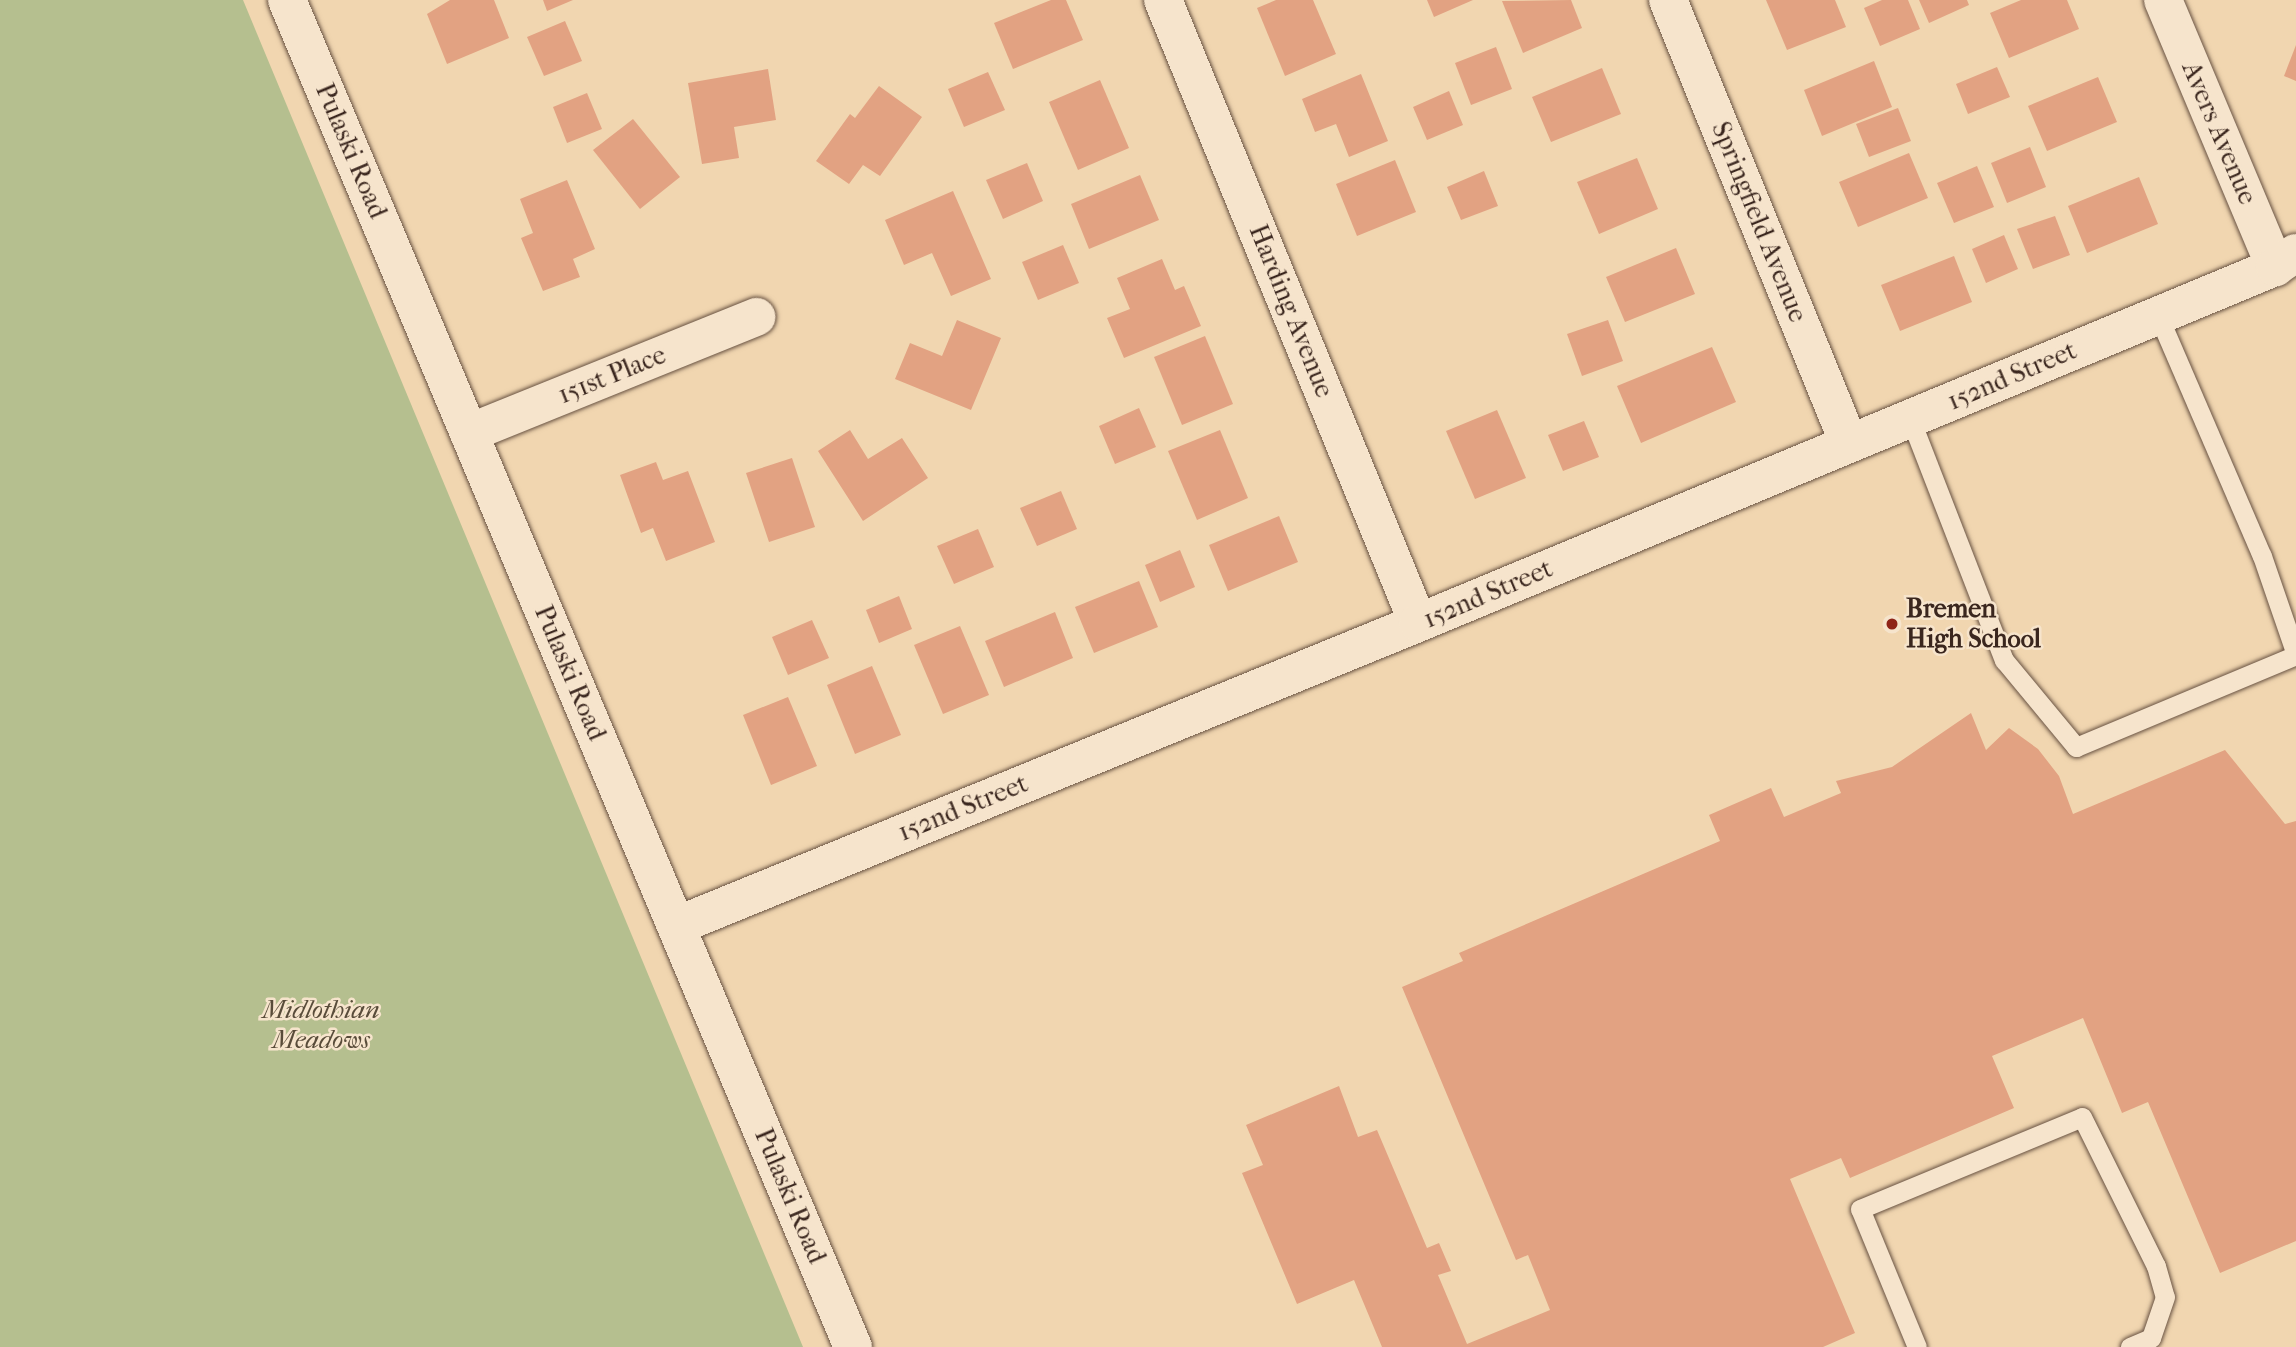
<!DOCTYPE html>
<style>
body{margin:0}
#map{position:relative;width:2296px;height:1347px;overflow:hidden;background:#f1d6b0;font-family:"IM FELL French Canon",serif}
div>[style]{position:absolute}
.green>*{inset:0;background:#b5bf8f}
.building>*{inset:0;background:#e2a282}
.roads{filter:drop-shadow(0 0 2px #685242) drop-shadow(0 0 2px #685242)}
.service>*{height:19px;margin:-9.5px;padding:0 9.5px;transform-origin:9.5px;border-radius:9.5px;background:#f6e4cc}
.minor>*{height:38px;margin:-19px;padding:0 19px;transform-origin:19px;border-radius:19px;background:#f6e4cc}
.secondary>*{height:38px;margin:-19px;padding:0 19px;transform-origin:19px;border-radius:19px;background:#f6e4cc}
.dots>*{width:19px;height:19px;translate:-50% -50%;box-sizing:border-box;border:4px solid #f6e4cc;border-radius:50%}
span{translate:-50% -50%;white-space:nowrap;text-align:center;line-height:1.15;-webkit-text-stroke:5px #f6e4cc;paint-order:stroke}
.street-label{font-size:26px;color:#3a261e}
.poi-label{font-size:26px;color:#3a261e;font-weight:700}
.left{translate:0 -50%;text-align:left}
.park-label{font-size:26px;color:#594c3a;font-style:italic}
</style>
<div id="map">
<div class="green">
<i style="clip-path:polygon(0 0,243px 0,803px 1347px,0 1347px)"></i>
</div>
<div class="building">
<i style="clip-path:polygon(450px 0,494px 0,509px 38px,447px 64px,427px 14px)"></i>
<i style="clip-path:polygon(543px 0,573px 0,547px 11px)"></i>
<i style="clip-path:polygon(1051px 0,1066px 0,1083px 40px,1013px 69px,994px 23px)"></i>
<i style="clip-path:polygon(1276px 0,1313px 0,1336px 54px,1285px 76px,1257px 8px)"></i>
<i style="clip-path:polygon(1427px 0,1473px 0,1434px 17px)"></i>
<i style="clip-path:polygon(1571px 0,1582px 28px,1523px 53px,1502px 1px)"></i>
<i style="clip-path:polygon(1766px 0,1835px 0,1846px 27px,1787px 50px)"></i>
<i style="clip-path:polygon(1882px 0,1908px 0,1920px 29px,1880px 46px,1864px 8px)"></i>
<i style="clip-path:polygon(1919px 0,1967px 0,1969px 5px,1929px 23px)"></i>
<i style="clip-path:polygon(2021px 0,2067px 0,2079px 29px,2009px 58px,1990px 13px)"></i>
<i style="clip-path:polygon(565px 21px,582px 61px,544px 76px,527px 37px)"></i>
<i style="clip-path:polygon(2296px 45px,2296px 81px,2284px 76px)"></i>
<i style="clip-path:polygon(1496px 47px,1512px 89px,1471px 105px,1455px 63px)"></i>
<i style="clip-path:polygon(1874px 61px,1892px 107px,1822px 136px,1804px 90px)"></i>
<i style="clip-path:polygon(1997px 67px,2010px 97px,1968px 114px,1956px 84px)"></i>
<i style="clip-path:polygon(1602px 68px,1621px 114px,1551px 142px,1532px 97px)"></i>
<i style="clip-path:polygon(768px 69px,776px 120px,734px 127px,739px 158px,702px 164px,688px 83px)"></i>
<i style="clip-path:polygon(988px 72px,1005px 110px,964px 127px,948px 89px)"></i>
<i style="clip-path:polygon(1361px 74px,1388px 141px,1349px 157px,1336px 124px,1315px 132px,1302px 99px)"></i>
<i style="clip-path:polygon(2098px 77px,2117px 122px,2047px 151px,2028px 106px)"></i>
<i style="clip-path:polygon(1100px 80px,1129px 148px,1078px 170px,1049px 102px)"></i>
<i style="clip-path:polygon(879px 86px,922px 117px,880px 176px,863px 165px,849px 184px,816px 161px,850px 114px,855px 118px)"></i>
<i style="clip-path:polygon(1449px 91px,1463px 125px,1427px 140px,1413px 107px)"></i>
<i style="clip-path:polygon(587px 93px,602px 129px,567px 143px,553px 107px)"></i>
<i style="clip-path:polygon(1898px 108px,1911px 141px,1869px 157px,1856px 124px)"></i>
<i style="clip-path:polygon(633px 119px,680px 177px,640px 209px,593px 150px)"></i>
<i style="clip-path:polygon(2030px 147px,2046px 187px,2007px 203px,1991px 163px)"></i>
<i style="clip-path:polygon(1909px 153px,1928px 198px,1858px 227px,1839px 182px)"></i>
<i style="clip-path:polygon(1637px 158px,1658px 209px,1599px 234px,1577px 182px)"></i>
<i style="clip-path:polygon(1395px 160px,1416px 212px,1357px 236px,1336px 184px)"></i>
<i style="clip-path:polygon(1027px 163px,1043px 201px,1003px 219px,986px 180px)"></i>
<i style="clip-path:polygon(1977px 166px,1994px 207px,1954px 223px,1937px 183px)"></i>
<i style="clip-path:polygon(1484px 171px,1498px 206px,1461px 220px,1447px 187px)"></i>
<i style="clip-path:polygon(1140px 175px,1159px 220px,1089px 249px,1071px 204px)"></i>
<i style="clip-path:polygon(2139px 177px,2158px 224px,2087px 253px,2068px 206px)"></i>
<i style="clip-path:polygon(567px 180px,595px 249px,573px 259px,580px 277px,543px 291px,521px 238px,533px 233px,520px 199px)"></i>
<i style="clip-path:polygon(953px 191px,991px 279px,951px 296px,932px 253px,904px 265px,885px 220px)"></i>
<i style="clip-path:polygon(2055px 216px,2070px 255px,2033px 269px,2017px 229px)"></i>
<i style="clip-path:polygon(2004px 235px,2018px 269px,1986px 283px,1972px 249px)"></i>
<i style="clip-path:polygon(1063px 245px,1079px 283px,1038px 300px,1022px 262px)"></i>
<i style="clip-path:polygon(1676px 248px,1695px 294px,1625px 322px,1606px 277px)"></i>
<i style="clip-path:polygon(1954px 256px,1972px 302px,1900px 331px,1881px 285px)"></i>
<i style="clip-path:polygon(1162px 259px,1175px 290px,1184px 286px,1201px 326px,1124px 358px,1107px 318px,1130px 309px,1117px 278px)"></i>
<i style="clip-path:polygon(957px 320px,1001px 338px,971px 410px,895px 379px,910px 343px,942px 356px)"></i>
<i style="clip-path:polygon(1608px 320px,1623px 361px,1582px 376px,1567px 334px)"></i>
<i style="clip-path:polygon(1205px 336px,1233px 404px,1182px 425px,1154px 357px)"></i>
<i style="clip-path:polygon(1712px 347px,1736px 402px,1641px 443px,1617px 386px)"></i>
<i style="clip-path:polygon(1139px 408px,1156px 447px,1115px 464px,1099px 426px)"></i>
<i style="clip-path:polygon(1497px 410px,1526px 478px,1475px 499px,1446px 431px)"></i>
<i style="clip-path:polygon(1584px 421px,1599px 457px,1563px 471px,1548px 435px)"></i>
<i style="clip-path:polygon(850px 430px,868px 459px,902px 438px,928px 478px,863px 521px,818px 451px)"></i>
<i style="clip-path:polygon(1220px 430px,1248px 498px,1197px 520px,1168px 451px)"></i>
<i style="clip-path:polygon(792px 458px,815px 527px,769px 542px,746px 473px)"></i>
<i style="clip-path:polygon(656px 462px,663px 480px,688px 471px,715px 542px,666px 561px,653px 528px,641px 533px,620px 475px)"></i>
<i style="clip-path:polygon(1061px 491px,1077px 529px,1037px 546px,1020px 508px)"></i>
<i style="clip-path:polygon(1279px 516px,1298px 562px,1228px 591px,1209px 545px)"></i>
<i style="clip-path:polygon(978px 529px,994px 567px,954px 584px,937px 546px)"></i>
<i style="clip-path:polygon(1180px 550px,1195px 587px,1160px 602px,1145px 565px)"></i>
<i style="clip-path:polygon(1139px 581px,1158px 627px,1094px 653px,1075px 607px)"></i>
<i style="clip-path:polygon(899px 596px,912px 629px,879px 643px,866px 610px)"></i>
<i style="clip-path:polygon(1055px 612px,1073px 658px,1004px 687px,985px 641px)"></i>
<i style="clip-path:polygon(812px 620px,829px 658px,788px 675px,772px 637px)"></i>
<i style="clip-path:polygon(960px 626px,989px 695px,943px 714px,914px 645px)"></i>
<i style="clip-path:polygon(872px 666px,901px 735px,855px 754px,827px 685px)"></i>
<i style="clip-path:polygon(788px 697px,817px 766px,771px 785px,743px 715px)"></i>
<i style="clip-path:polygon(1971px 713px,1986px 750px,2009px 728px,2038px 749px,2059px 776px,2073px 814px,2225px 750px,2285px 824px,2296px 821px,2296px 1241px,2220px 1273px,2148px 1102px,2122px 1113px,2083px 1018px,1992px 1056px,2014px 1108px,1850px 1178px,1841px 1158px,1790px 1179px,1855px 1333px,1823px 1347px,1382px 1347px,1354px 1280px,1297px 1304px,1242px 1173px,1263px 1165px,1246px 1125px,1339px 1086px,1358px 1137px,1377px 1130px,1427px 1248px,1439px 1243px,1451px 1271px,1438px 1275px,1467px 1344px,1550px 1310px,1528px 1255px,1516px 1260px,1402px 987px,1463px 961px,1459px 953px,1720px 841px,1709px 815px,1771px 788px,1784px 817px,1841px 793px,1836px 781px,1892px 767px)"></i>
</div>
<div class="roads">
<div class="service">
<i style="left:2158px;top:315px;width:262px;rotate:66.7deg"></i>
<i style="left:2262px;top:556px;width:105px;rotate:71deg"></i>
<i style="left:1910px;top:418px;width:260px;rotate:68.8deg"></i>
<i style="left:2004px;top:660px;width:113px;rotate:50.4deg"></i>
<i style="left:2076px;top:747px;width:238px;rotate:-22.7deg"></i>
<i style="left:1917px;top:1347px;width:149px;rotate:-112.4deg"></i>
<i style="left:1860px;top:1209px;width:240px;rotate:-22.5deg"></i>
<i style="left:2082px;top:1117px;width:166px;rotate:63.6deg"></i>
<i style="left:2156px;top:1266px;width:32px;rotate:74deg"></i>
<i style="left:2165px;top:1297px;width:43px;rotate:108.9deg"></i>
<i style="left:2151px;top:1338px;width:23px;rotate:157deg"></i>
</div>
<div class="minor">
<i style="left:1163px;top:0;width:673px;rotate:67.74deg"></i>
<i style="left:1668px;top:0;width:479px;rotate:67.8deg"></i>
<i style="left:2163px;top:0;width:290px;rotate:67.2deg"></i>
<i style="left:469px;top:433px;width:310px;rotate:-22deg"></i>
<i style="left:676px;top:926px;width:801px;rotate:-22.21deg"></i>
<i style="left:1418px;top:623px;width:928px;rotate:-22.56deg"></i>
<i style="left:2275px;top:267px;width:25px;rotate:-34deg"></i>
</div>
<div class="secondary">
<i style="left:287px;top:0;width:1461px;rotate:67.21deg"></i>
</div>
</div>
<div class="dots">
<i style="left:1892px;top:624px;background:#8f2418"></i>
</div>
<div class="street-label">
<span style="left:2219px;top:133px;rotate:67deg">Avers Avenue</span>
<span style="left:351px;top:151px;rotate:67deg">Pulaski Road</span>
<span style="left:1759px;top:222px;rotate:68deg">Springfield Avenue</span>
<span style="left:1291px;top:311px;rotate:68deg">Harding Avenue</span>
<span style="left:612px;top:375px;rotate:-22deg">151st Place</span>
<span style="left:2012px;top:376px;rotate:-23deg">152nd Street</span>
<span style="left:1488px;top:594px;rotate:-23deg">152nd Street</span>
<span style="left:570px;top:673px;rotate:67deg">Pulaski Road</span>
<span style="left:963px;top:808px;rotate:-22deg">152nd Street</span>
<span style="left:790px;top:1196px;rotate:67deg">Pulaski Road</span>
</div>
<div class="poi-label">
<span class="left" style="left:1906px;top:624px">Bremen<br>High School</span>
</div>
<div class="park-label">
<span style="left:321px;top:1025px">Midlothian<br>Meadows</span>
</div>
</div>
